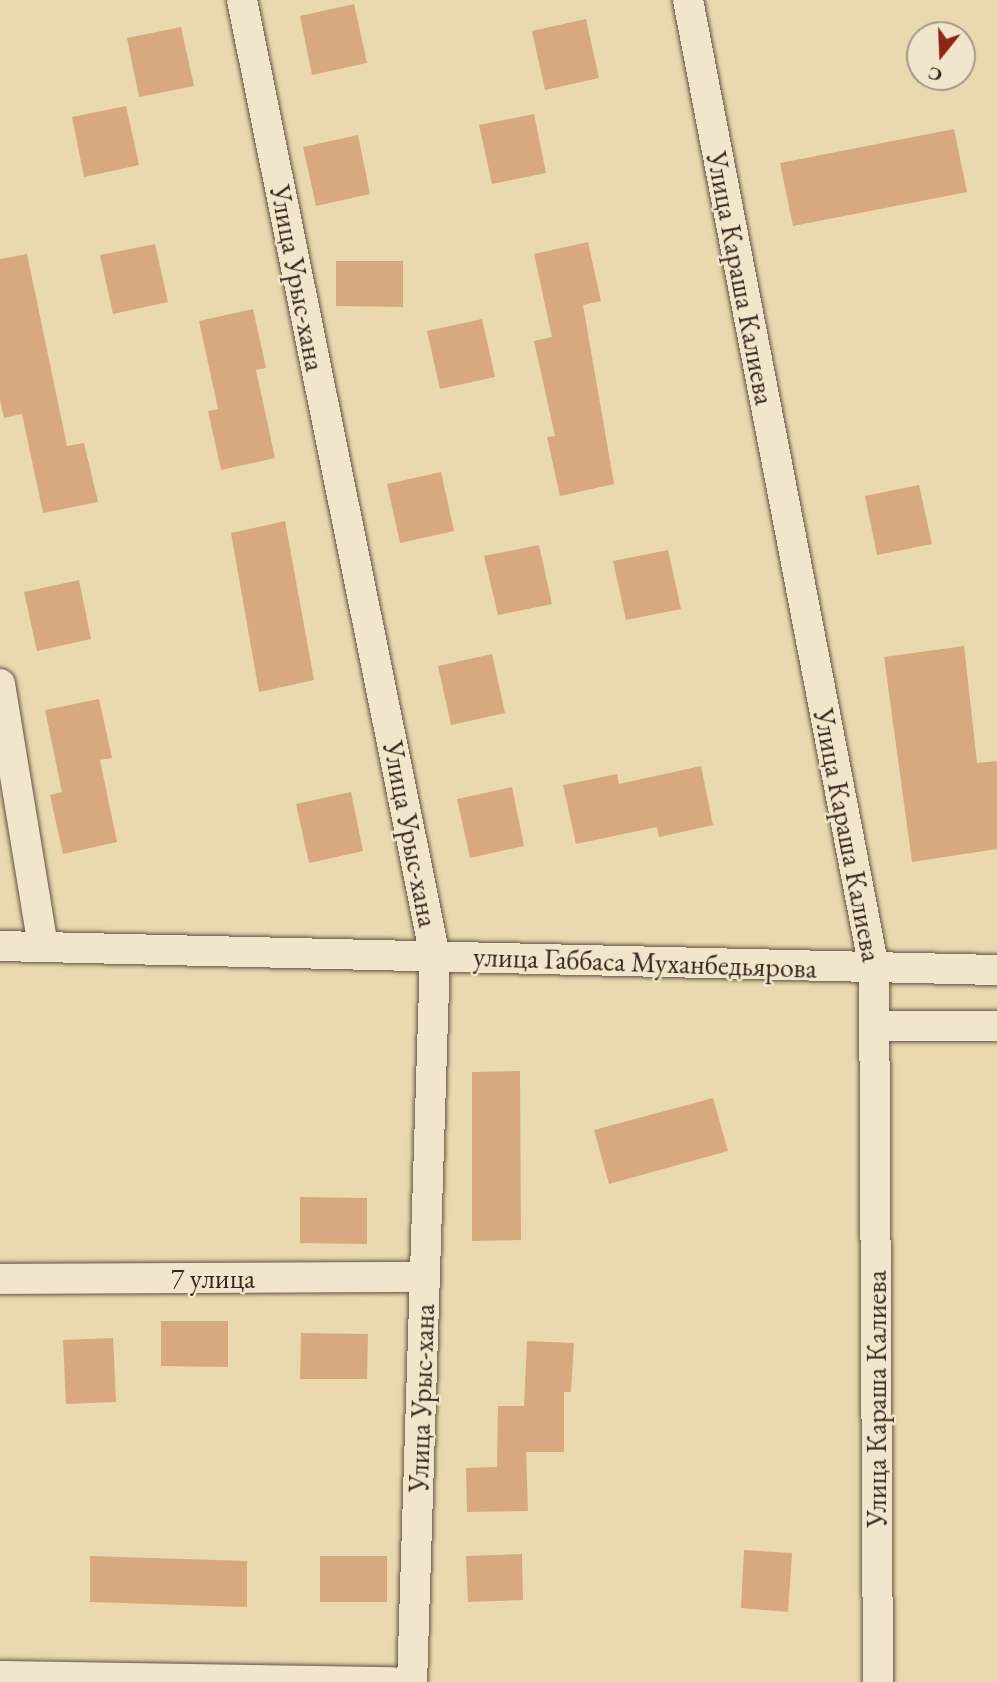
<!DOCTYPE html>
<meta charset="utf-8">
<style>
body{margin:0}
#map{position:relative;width:997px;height:1682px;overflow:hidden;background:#ead9af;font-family:"EB Garamond",serif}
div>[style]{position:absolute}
.building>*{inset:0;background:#d8a97e}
.roads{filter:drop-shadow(0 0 2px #645343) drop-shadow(0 0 2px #645343)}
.minor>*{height:30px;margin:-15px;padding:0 15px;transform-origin:15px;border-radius:15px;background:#f1e6cb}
span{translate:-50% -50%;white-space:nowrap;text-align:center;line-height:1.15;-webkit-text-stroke:5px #f1e6cb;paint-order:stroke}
.street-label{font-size:28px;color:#37261f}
.north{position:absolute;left:906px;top:21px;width:70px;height:70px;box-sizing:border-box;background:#f1e6cb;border:2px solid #a79986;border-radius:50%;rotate:198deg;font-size:19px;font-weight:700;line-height:28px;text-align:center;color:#37261f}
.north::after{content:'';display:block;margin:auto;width:24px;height:32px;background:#8f2418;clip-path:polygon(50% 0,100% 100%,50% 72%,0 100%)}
</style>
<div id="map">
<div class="building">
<i style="clip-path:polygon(354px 4px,367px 63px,312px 75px,300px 16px)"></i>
<i style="clip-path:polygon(586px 19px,599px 78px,545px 90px,532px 31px)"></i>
<i style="clip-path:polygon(181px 27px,194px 86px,139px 97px,127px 38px)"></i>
<i style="clip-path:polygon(126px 106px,139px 165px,84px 177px,72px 117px)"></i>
<i style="clip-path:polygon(534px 114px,546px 173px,492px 184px,479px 125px)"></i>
<i style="clip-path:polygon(954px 129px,967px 192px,793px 226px,780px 163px)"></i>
<i style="clip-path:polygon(358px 135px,370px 194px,316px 206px,303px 147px)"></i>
<i style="clip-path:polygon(588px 242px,601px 301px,583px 305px,614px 484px,560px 496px,547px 437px,555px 436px,534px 341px,552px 337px,534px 254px)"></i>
<i style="clip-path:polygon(155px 244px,168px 302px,113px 314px,100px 255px)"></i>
<i style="clip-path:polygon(27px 254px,67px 446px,84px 443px,98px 502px,43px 513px,22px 414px,4px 418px,0 400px,0 259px)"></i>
<i style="clip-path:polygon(336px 261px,403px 261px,403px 307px,336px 306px)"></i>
<i style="clip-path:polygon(253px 309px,266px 368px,256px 370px,275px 458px,221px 470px,208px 411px,218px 409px,199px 321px)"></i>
<i style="clip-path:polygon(482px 319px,495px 377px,440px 389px,427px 331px)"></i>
<i style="clip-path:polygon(441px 472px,454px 531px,400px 543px,387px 484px)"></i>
<i style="clip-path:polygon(919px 485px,932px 544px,877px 555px,865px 496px)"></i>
<i style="clip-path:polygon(285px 521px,314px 680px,259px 692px,231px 533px)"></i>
<i style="clip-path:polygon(539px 545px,552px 604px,498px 615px,484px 556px)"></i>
<i style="clip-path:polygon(668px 550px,681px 609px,626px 620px,613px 561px)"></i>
<i style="clip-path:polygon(79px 580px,91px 639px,37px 651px,24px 592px)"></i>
<i style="clip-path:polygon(964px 646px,977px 763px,997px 761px,997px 849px,912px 862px,884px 657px)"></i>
<i style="clip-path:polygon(492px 654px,505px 713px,451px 725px,438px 666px)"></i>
<i style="clip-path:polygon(99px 699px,112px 758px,100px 760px,117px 842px,63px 854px,50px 795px,62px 792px,45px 710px)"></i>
<i style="clip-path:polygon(701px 766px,713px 825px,659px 837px,657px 827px,576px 844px,563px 785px,617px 774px,619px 784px)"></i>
<i style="clip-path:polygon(512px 787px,524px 846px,470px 858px,457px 799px)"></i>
<i style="clip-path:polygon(351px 792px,363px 851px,309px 863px,296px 804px)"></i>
<i style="clip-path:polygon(520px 1071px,521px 1240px,472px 1241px,472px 1072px)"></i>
<i style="clip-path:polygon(713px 1098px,728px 1151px,609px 1184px,594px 1130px)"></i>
<i style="clip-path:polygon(300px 1197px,367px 1198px,367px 1244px,300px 1243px)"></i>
<i style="clip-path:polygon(161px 1321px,228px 1321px,228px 1367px,161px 1366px)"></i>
<i style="clip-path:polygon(301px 1333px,368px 1334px,367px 1379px,300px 1379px)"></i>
<i style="clip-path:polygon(113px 1338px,116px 1402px,66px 1404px,63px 1340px)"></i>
<i style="clip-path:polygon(527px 1341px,574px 1343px,571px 1392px,564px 1392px,564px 1452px,526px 1452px,528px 1511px,467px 1512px,466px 1468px,497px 1467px,498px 1406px,524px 1406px)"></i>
<i style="clip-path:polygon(744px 1550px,792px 1553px,788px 1612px,741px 1608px)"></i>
<i style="clip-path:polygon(522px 1554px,523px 1600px,468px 1602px,466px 1556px)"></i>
<i style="clip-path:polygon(90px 1556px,247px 1561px,247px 1607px,90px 1602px)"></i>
<i style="clip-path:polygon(320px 1556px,387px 1556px,387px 1602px,320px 1602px)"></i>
</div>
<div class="roads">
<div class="minor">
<i style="left:242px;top:0;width:975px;rotate:78.59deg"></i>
<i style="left:435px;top:956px;width:726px;rotate:91.81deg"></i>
<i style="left:688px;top:0;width:987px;rotate:79.13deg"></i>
<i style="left:874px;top:969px;width:713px;rotate:89.68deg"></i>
<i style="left:0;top:684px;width:266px;rotate:80.7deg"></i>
<i style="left:0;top:946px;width:997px;rotate:1.38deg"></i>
<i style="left:875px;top:1026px;width:122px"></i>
<i style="left:0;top:1279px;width:425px;rotate:-0.3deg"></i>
<i style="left:0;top:1676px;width:392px;rotate:0.9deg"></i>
</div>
</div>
<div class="street-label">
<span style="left:298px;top:278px;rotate:79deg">Улица Урыс-хана</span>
<span style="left:741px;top:278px;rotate:79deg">Улица Караша Калиева</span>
<span style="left:411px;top:834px;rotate:79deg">Улица Урыс-хана</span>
<span style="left:848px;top:835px;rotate:79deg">Улица Караша Калиева</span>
<span style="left:645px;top:962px;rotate:2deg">улица Габбаса Муханбедьярова</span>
<span style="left:213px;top:1278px">7 улица</span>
<span style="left:421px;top:1398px;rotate:-88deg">Улица Урыс-хана</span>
<span style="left:876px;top:1399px;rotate:-90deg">Улица Караша Калиева</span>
</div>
<div class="north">С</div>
</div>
